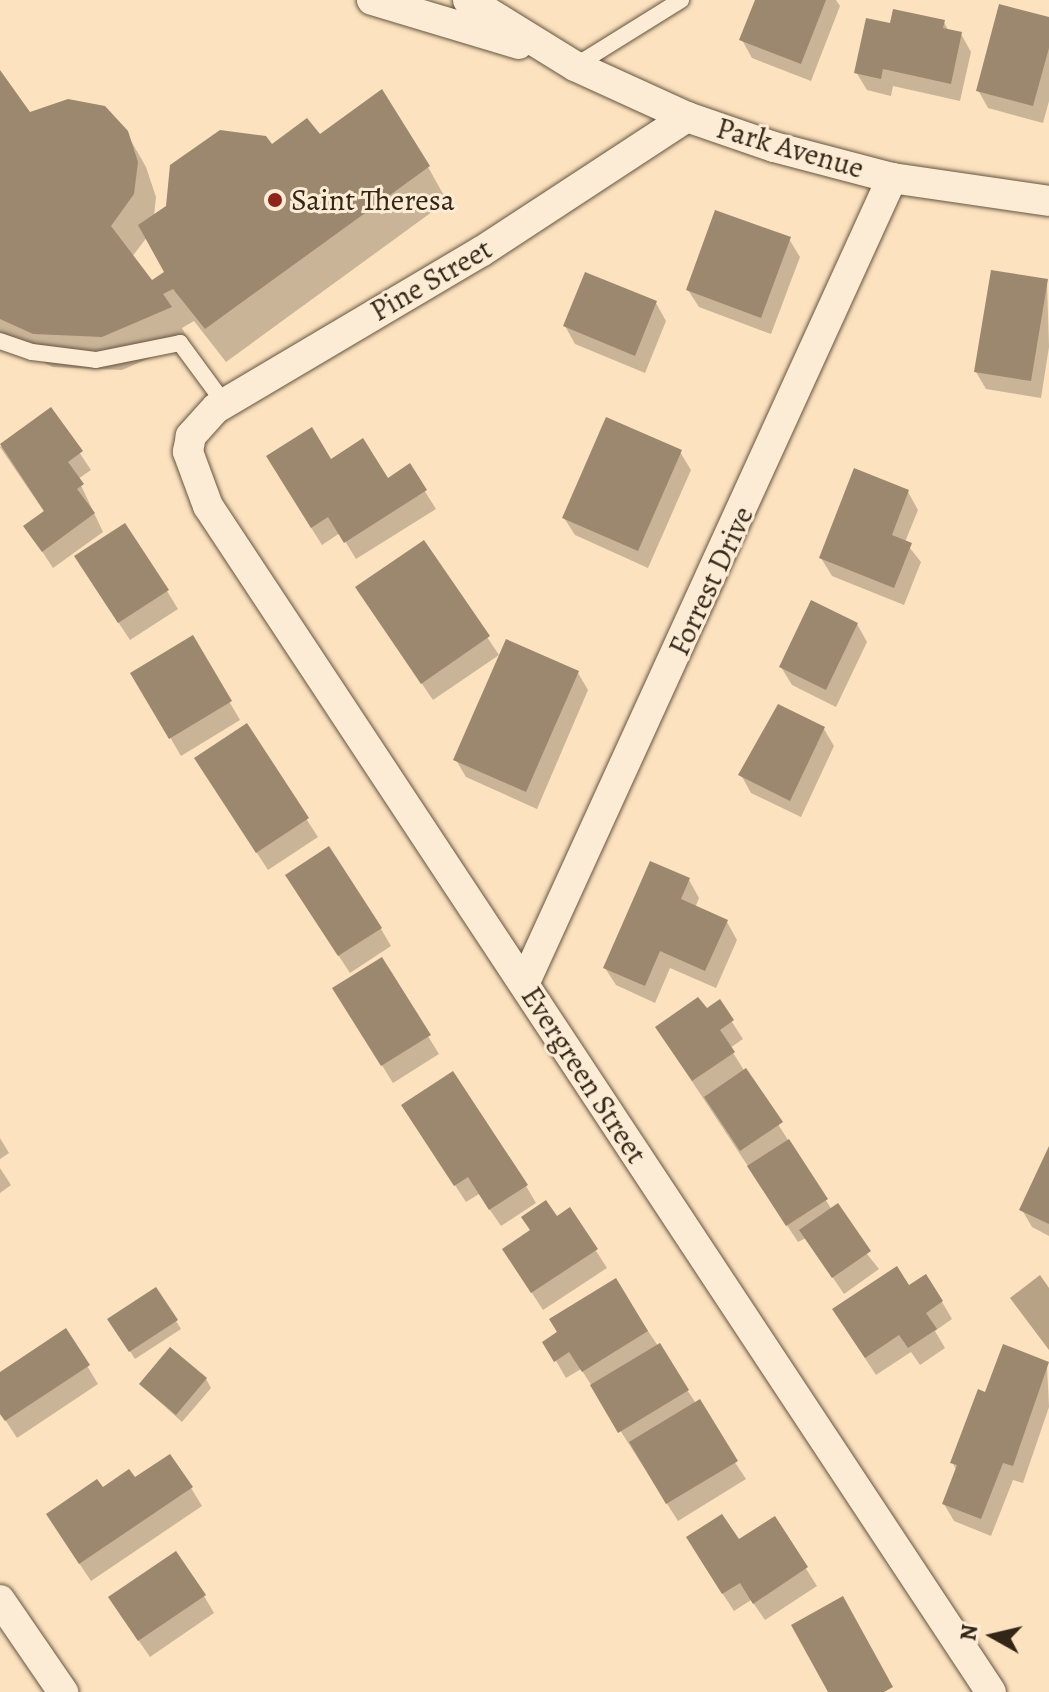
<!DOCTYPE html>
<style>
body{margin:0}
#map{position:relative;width:1049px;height:1692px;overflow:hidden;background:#fce2be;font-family:Alegreya,serif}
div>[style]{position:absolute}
.water>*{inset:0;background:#b8a285}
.shadow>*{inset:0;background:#0003}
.building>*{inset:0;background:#9c886e}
.roads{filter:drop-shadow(0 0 2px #655541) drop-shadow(0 0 2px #655541)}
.service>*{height:16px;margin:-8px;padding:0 8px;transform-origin:8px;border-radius:8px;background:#fdecd5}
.minor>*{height:30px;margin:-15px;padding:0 15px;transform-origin:15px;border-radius:15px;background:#fdecd5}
.dots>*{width:22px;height:22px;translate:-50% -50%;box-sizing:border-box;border:4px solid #fdecd5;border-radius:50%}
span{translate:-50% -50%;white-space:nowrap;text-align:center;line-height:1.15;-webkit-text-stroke:6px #fdecd5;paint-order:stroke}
.street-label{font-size:30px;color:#332617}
.poi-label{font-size:30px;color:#332617}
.left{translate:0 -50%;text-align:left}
.north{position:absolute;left:953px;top:1596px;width:80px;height:80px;-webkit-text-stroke:6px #fdecd5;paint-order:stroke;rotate:278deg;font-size:22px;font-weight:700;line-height:32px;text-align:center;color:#332617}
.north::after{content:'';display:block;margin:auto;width:28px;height:36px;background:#332617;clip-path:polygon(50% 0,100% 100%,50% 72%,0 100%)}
</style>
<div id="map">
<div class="water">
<i style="clip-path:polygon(1040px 1275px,1049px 1288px,1049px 1350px,1010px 1298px)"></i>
</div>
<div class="shadow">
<i style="clip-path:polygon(757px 0,836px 0,840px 6px,811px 81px,752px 58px,742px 40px)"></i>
<i style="clip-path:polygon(1049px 19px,1049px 101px,1043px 123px,988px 108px,978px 90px)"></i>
<i style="clip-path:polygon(944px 22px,949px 32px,961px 34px,971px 52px,960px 101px,893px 86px,891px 96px,867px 90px,856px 72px,892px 25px)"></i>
<i style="clip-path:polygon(evenodd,0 73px,30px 115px,126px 132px,146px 167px,156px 197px,154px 216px,271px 147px,320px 136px,428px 167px,447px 201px,226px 362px,194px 321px,182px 328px,189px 341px,122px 370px,53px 367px,0 342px,0 73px,147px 237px,167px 272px,152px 283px,132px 257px,147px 237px)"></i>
<i style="clip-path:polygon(789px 239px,800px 257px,771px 334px,699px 307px,688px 290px)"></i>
<i style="clip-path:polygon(1047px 281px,1049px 347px,1041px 398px,986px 389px,976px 372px)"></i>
<i style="clip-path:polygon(656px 303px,666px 321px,645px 373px,575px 344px,565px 326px)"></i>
<i style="clip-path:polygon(51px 410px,91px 470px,78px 479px,103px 532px,53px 568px,26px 527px,45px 513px,0 447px)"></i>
<i style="clip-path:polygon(680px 452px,691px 470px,648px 568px,575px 535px,564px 518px)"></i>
<i style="clip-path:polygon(330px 461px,387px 480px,409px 466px,436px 509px,356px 559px,340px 533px,322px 545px,278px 475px)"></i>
<i style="clip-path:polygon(908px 492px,918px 510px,905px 542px,921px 562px,904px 605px,832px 576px,821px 558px)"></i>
<i style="clip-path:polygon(424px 542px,499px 655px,433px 700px,368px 605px)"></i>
<i style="clip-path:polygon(87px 575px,167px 591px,178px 609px,130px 640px)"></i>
<i style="clip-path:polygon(857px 624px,867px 642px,836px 707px,792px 685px,781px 667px)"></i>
<i style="clip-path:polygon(192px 638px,240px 720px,181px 756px,133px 674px)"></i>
<i style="clip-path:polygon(578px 673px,588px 690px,537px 809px,466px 777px,456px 760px)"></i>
<i style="clip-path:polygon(246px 726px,318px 837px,268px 870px,207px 776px)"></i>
<i style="clip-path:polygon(824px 729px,834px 746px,801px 817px,751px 793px,741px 775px)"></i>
<i style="clip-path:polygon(689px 880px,699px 898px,695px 908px,727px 922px,737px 940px,716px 988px,670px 968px,655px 1003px,616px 985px,605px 968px)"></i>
<i style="clip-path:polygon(298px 894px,381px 929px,391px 946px,350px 973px)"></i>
<i style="clip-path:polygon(381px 960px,439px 1054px,393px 1083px,345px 1006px)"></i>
<i style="clip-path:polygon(719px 1002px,743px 1039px,730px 1048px,832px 1210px,879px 1269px,844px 1294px,806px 1238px,798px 1242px,668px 1045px)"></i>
<i style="clip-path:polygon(414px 1123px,526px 1186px,536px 1203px,501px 1226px,479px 1194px,466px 1202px)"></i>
<i style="clip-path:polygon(0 1138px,9px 1153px,0 1159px)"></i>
<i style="clip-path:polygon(1049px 1151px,1049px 1236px,1032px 1227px,1022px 1210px)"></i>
<i style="clip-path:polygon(0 1168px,11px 1185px,0 1193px)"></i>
<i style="clip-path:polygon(570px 1210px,607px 1268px,543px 1310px,515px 1267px,531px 1231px)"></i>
<i style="clip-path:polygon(615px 1281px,746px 1479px,678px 1521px,581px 1369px,566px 1378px,545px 1342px)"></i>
<i style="clip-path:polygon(909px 1288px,942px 1302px,952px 1319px,935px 1331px,945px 1348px,920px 1365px,911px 1352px,876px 1375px,845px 1328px)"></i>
<i style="clip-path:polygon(176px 1321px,181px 1329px,135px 1359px,115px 1328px)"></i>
<i style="clip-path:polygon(66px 1331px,98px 1384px,17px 1438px,0 1412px,0 1374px)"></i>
<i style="clip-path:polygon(1047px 1364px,1049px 1407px,1023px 1483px,1013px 1480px,991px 1536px,954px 1521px,944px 1504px,957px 1471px,952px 1462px,986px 1395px)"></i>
<i style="clip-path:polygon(206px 1379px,211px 1388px,182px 1422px,141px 1385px)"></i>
<i style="clip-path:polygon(135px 1480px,191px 1488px,202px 1506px,91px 1581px,59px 1533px,102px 1490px)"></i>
<i style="clip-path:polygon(774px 1518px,817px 1586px,765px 1620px,751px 1600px,734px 1611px,698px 1556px,738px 1542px)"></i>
<i style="clip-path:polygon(204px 1596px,214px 1613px,150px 1657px,121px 1615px)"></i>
</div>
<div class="building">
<i style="clip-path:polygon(755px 0,826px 0,801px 64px,739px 40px)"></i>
<i style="clip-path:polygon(999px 4px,1049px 17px,1049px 48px,1033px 106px,976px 91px)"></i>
<i style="clip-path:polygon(893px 9px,945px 20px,943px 28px,962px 32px,951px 84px,883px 69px,881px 79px,854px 73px,866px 18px,890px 23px)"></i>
<i style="clip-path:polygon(0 70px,30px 112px,68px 99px,105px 106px,128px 131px,138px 162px,134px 194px,111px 226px,152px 280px,164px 272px,138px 225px,166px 206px,170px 165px,220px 130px,266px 136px,272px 144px,307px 118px,320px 134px,382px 89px,430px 166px,205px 329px,173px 289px,163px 294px,172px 307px,102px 337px,33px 334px,0 319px)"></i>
<i style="clip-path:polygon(715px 210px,791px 237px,761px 318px,686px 290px)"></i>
<i style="clip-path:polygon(991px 270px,1048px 279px,1031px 381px,974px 372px)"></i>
<i style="clip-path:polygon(585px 272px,657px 301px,635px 356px,563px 326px)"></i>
<i style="clip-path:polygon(51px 407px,83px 451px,68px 462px,84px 484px,77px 489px,95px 513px,42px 552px,23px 526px,44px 511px,0 444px)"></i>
<i style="clip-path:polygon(606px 417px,682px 450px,638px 551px,562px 518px)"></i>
<i style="clip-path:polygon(312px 427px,331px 459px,363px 438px,388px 478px,410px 463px,427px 490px,344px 543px,328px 517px,311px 528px,266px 456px)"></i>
<i style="clip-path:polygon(854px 468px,909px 490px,892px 535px,912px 543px,894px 588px,819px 558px)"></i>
<i style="clip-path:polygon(125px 523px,169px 590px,118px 623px,74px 556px)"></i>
<i style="clip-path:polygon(424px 540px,490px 636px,421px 684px,355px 587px)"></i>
<i style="clip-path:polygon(811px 600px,858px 623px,826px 690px,779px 667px)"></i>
<i style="clip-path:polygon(193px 635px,232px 701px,169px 739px,130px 673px)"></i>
<i style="clip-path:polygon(506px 639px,579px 671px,526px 792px,453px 760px)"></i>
<i style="clip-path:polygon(778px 704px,825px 727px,790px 801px,738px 775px)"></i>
<i style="clip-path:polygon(247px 723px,309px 818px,256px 853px,194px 758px)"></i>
<i style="clip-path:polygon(329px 846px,382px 928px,338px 956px,285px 875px)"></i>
<i style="clip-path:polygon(650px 861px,690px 878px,681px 899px,728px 920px,705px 971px,660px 951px,645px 986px,603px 968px)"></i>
<i style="clip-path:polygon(382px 957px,431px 1035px,381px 1066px,332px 988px)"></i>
<i style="clip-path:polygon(698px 997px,707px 1008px,720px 999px,734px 1020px,720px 1030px,735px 1052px,692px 1081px,655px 1027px)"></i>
<i style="clip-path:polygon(746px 1068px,783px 1122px,740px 1151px,704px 1097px)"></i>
<i style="clip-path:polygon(453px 1071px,528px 1185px,489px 1210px,468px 1177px,454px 1186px,401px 1105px)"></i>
<i style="clip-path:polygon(789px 1139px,828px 1199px,786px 1226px,747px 1166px)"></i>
<i style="clip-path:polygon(1049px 1146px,1049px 1224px,1019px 1210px)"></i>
<i style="clip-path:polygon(546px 1200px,557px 1216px,570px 1207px,598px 1249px,531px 1293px,502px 1249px,530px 1230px,521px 1217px)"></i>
<i style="clip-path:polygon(838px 1203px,871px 1251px,832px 1278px,799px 1230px)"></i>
<i style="clip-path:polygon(897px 1266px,909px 1285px,926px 1274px,943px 1301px,926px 1313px,937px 1329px,908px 1348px,899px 1335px,865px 1358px,832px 1309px)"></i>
<i style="clip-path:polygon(616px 1278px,648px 1331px,582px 1372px,569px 1352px,554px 1362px,542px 1342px,557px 1332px,549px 1319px)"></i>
<i style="clip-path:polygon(156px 1287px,178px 1320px,129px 1352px,107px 1319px)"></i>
<i style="clip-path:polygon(66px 1328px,90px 1365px,5px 1421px,0 1414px,0 1372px)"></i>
<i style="clip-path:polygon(660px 1343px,689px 1390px,618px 1433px,590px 1385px)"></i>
<i style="clip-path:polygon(1003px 1344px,1049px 1362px,1013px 1466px,1003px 1463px,981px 1519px,942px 1504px,957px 1465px,950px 1463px,978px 1389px,985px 1392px)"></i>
<i style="clip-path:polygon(170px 1347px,207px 1378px,176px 1415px,139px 1384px)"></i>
<i style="clip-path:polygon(700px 1399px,738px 1461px,666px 1504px,629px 1442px)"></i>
<i style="clip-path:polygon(170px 1454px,193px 1487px,79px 1564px,46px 1514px,97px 1479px,103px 1487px,129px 1469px,135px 1477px)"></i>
<i style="clip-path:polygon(722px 1514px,739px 1539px,775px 1516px,808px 1567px,753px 1604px,740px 1583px,722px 1594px,686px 1537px)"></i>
<i style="clip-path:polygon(176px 1551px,206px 1595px,138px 1641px,108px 1597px)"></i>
<i style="clip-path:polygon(843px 1596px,893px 1687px,884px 1692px,828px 1692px,791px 1625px)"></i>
</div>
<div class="roads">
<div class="service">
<i style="left:575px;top:66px;width:125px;rotate:-31.9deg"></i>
<i style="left:0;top:341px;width:34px;rotate:19deg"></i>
<i style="left:32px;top:352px;width:64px;rotate:7.1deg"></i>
<i style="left:96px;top:360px;width:86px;rotate:-11.4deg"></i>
<i style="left:180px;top:343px;width:74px;rotate:53.7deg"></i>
</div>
<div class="minor">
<i style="left:372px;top:0;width:153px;rotate:16.7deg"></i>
<i style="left:468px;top:0;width:126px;rotate:31.7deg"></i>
<i style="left:575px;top:66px;width:123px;rotate:24.5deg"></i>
<i style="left:687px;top:117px;width:92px;rotate:19deg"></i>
<i style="left:774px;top:147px;width:122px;rotate:14.7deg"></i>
<i style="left:892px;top:178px;width:159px;rotate:8.3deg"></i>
<i style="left:687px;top:117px;width:245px;rotate:146.8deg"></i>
<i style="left:482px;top:251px;width:309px;rotate:149.4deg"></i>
<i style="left:216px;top:408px;width:38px;rotate:132deg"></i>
<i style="left:191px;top:436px;width:16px;rotate:101deg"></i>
<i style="left:188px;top:452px;width:58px;rotate:69.7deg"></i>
<i style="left:208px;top:506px;width:1421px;rotate:56.57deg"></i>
<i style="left:525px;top:982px;width:884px;rotate:-65.46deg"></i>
<i style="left:0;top:1600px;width:112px;rotate:55.6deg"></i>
</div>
</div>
<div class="dots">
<i style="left:275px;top:200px;background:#8f2418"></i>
</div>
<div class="street-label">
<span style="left:790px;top:148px;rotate:16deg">Park Avenue</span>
<span style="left:431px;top:280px;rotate:-30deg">Pine Street</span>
<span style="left:711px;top:581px;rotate:-65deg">Forrest Drive</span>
<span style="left:584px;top:1075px;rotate:57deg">Evergreen Street</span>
</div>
<div class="poi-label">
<span class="left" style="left:291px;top:200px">Saint Theresa</span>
</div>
<div class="north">N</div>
</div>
